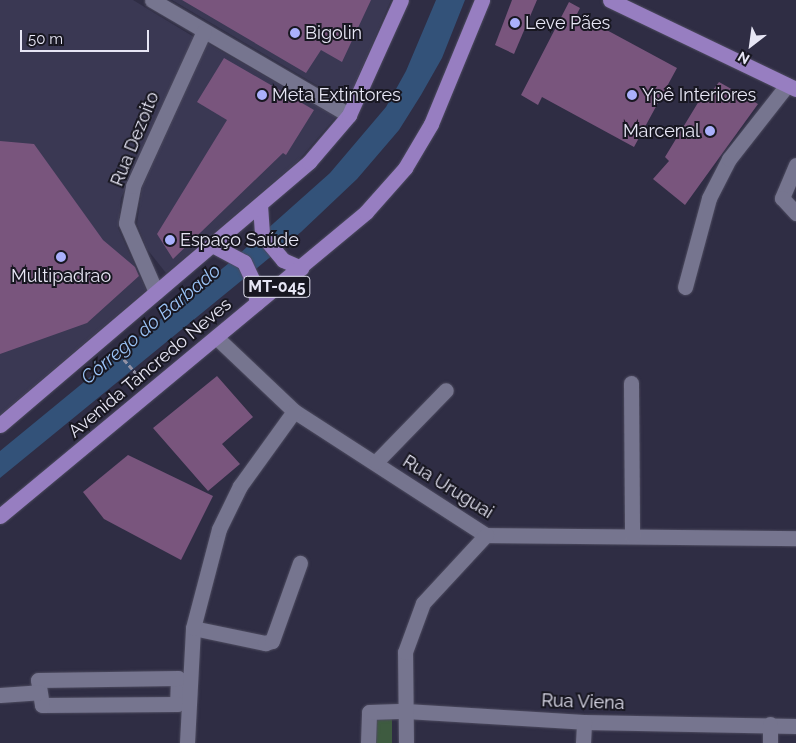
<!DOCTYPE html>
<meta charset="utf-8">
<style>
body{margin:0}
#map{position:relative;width:796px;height:743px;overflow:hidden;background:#2f2d44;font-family:Raleway,sans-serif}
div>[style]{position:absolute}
.built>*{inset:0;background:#3a3853}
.green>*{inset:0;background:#3e5b40}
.water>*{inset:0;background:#335279}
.building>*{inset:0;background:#79557d}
.path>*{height:3px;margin-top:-1.5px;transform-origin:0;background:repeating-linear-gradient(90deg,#9392a5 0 5px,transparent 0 7.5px)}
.roads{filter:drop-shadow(0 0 1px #4d4b5f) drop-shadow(0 0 1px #4d4b5f)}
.minor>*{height:15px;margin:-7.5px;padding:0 7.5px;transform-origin:7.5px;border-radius:7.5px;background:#76758f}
.major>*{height:15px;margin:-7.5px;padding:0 7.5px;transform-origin:7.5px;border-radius:7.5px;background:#977ec1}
.dots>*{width:14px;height:14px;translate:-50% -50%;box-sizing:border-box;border:2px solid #181721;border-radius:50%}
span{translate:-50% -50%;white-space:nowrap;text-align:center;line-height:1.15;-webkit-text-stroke:4px #181721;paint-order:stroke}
.shield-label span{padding:1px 4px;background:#181721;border:1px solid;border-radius:4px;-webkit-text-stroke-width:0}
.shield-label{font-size:16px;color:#e7e6f5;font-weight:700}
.poi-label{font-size:18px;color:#e7e6f5}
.left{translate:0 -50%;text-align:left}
.right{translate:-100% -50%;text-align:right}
.street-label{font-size:18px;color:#e7e6f5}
.water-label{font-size:19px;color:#9bc3f6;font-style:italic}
.north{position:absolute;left:726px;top:20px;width:50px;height:50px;-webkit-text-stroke:4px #181721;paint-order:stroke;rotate:210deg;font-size:14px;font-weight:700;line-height:20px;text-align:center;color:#e7e6f5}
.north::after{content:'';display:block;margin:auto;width:18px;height:22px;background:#e7e6f5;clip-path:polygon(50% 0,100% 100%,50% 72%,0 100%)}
.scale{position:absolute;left:20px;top:30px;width:129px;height:22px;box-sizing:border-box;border:2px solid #e7e6f5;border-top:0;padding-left:6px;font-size:15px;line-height:18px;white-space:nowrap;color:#e7e6f5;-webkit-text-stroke:4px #181721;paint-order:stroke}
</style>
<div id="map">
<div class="built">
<i style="clip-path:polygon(0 0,133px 0,194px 37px,121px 198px,118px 228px,146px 290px,0 415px)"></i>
<i style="clip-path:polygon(172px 0,391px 0,347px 103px)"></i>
<i style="clip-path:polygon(207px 43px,336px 117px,298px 161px,166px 273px,147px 249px,137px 224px,142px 187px)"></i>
</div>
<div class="green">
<i style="clip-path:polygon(392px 719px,392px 743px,371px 743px,372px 720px)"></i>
</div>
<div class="water">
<i style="clip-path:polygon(436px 0,465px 0,442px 58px,421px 95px,399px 130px,357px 179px,301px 232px,0 478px,0 451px,229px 263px,330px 173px,386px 107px,406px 71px)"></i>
</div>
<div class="building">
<i style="clip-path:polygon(182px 0,371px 0,342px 62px,321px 50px,306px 73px)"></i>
<i style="clip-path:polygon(512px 0,537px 0,514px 54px,495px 45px)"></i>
<i style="clip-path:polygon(569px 2px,580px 8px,577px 14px,677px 68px,634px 147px,542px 97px,538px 105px,521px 95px)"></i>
<i style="clip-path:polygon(224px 58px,314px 110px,286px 155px,283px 153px,173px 259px,157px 234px,227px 120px,197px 102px)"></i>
<i style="clip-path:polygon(719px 82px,758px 104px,685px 205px,653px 179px,669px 161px,665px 157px,699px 101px,703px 103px)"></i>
<i style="clip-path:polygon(0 141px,34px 144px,103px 240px,135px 267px,139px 276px,87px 323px,0 354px)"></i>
<i style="clip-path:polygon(217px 376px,253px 417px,222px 444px,240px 464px,208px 491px,153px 428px)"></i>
<i style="clip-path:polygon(128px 455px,213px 496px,181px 560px,104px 519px,83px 492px)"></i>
</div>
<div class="path">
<i style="left:114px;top:348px;width:41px;rotate:48.9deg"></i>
</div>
<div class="roads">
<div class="minor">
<i style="left:152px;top:0;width:228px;rotate:30.3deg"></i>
<i style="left:796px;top:165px;width:36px;rotate:113deg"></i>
<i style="left:782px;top:198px;width:21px;rotate:47deg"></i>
<i style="left:685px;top:287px;width:92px;rotate:-74.9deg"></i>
<i style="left:709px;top:198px;width:44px;rotate:-62.9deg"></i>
<i style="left:729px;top:159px;width:94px;rotate:-51.9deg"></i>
<i style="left:156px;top:292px;width:75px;rotate:-113.5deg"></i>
<i style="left:126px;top:223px;width:38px;rotate:-79deg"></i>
<i style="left:133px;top:186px;width:170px;rotate:-65.4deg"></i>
<i style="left:216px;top:337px;width:108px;rotate:43.5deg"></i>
<i style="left:294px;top:411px;width:229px;rotate:32.9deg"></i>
<i style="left:486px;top:535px;width:310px;rotate:0.6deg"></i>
<i style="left:631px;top:383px;width:153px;rotate:89.6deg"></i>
<i style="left:376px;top:462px;width:100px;rotate:-45.8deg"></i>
<i style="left:193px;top:628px;width:74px;rotate:11.8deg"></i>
<i style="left:265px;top:643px;width:7px;rotate:-16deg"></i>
<i style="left:272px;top:641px;width:83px;rotate:-70.3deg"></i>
<i style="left:178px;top:678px;width:26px;rotate:92deg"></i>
<i style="left:177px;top:704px;width:135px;rotate:179.6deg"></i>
<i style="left:42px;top:705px;width:25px;rotate:-99deg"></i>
<i style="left:38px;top:680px;width:140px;rotate:-0.8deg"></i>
<i style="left:0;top:695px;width:39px;rotate:-4deg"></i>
<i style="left:187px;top:743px;width:115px;rotate:-87deg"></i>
<i style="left:193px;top:628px;width:102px;rotate:-75.3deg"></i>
<i style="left:219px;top:529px;width:48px;rotate:-64deg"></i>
<i style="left:240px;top:486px;width:92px;rotate:-54.2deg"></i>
<i style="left:368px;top:743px;width:31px;rotate:-88deg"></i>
<i style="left:369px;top:712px;width:37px;rotate:-2deg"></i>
<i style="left:406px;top:711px;width:178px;rotate:3.5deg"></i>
<i style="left:584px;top:722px;width:212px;rotate:1.1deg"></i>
<i style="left:406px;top:743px;width:91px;rotate:-90.6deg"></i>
<i style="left:405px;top:652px;width:52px;rotate:-69.8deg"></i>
<i style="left:423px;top:603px;width:93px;rotate:-47.2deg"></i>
<i style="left:583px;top:743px;width:21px;rotate:-87deg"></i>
<i style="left:770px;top:743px;width:19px;rotate:-90deg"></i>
</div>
<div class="major">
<i style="left:610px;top:0;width:206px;rotate:25.6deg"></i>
<i style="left:260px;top:205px;width:30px;rotate:86deg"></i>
<i style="left:262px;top:235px;width:33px;rotate:50deg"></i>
<i style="left:283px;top:260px;width:20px;rotate:24deg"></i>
<i style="left:212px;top:245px;width:36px;rotate:28deg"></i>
<i style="left:244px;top:262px;width:21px;rotate:65deg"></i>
<i style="left:253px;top:281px;width:22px;rotate:80deg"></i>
<i style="left:0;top:425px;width:406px;rotate:-40.4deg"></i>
<i style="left:309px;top:162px;width:62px;rotate:-49.6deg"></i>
<i style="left:349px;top:115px;width:126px;rotate:-65.7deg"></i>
<i style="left:0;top:516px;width:476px;rotate:-39.7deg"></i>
<i style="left:366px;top:212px;width:59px;rotate:-48.4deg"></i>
<i style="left:405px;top:168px;width:51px;rotate:-59.4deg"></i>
<i style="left:431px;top:124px;width:134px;rotate:-67.6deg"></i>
</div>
</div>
<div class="dots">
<i style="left:515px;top:23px;background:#aab0fc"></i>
<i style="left:295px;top:33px;background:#aab0fc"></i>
<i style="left:262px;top:95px;background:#aab0fc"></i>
<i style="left:632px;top:95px;background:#aab0fc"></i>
<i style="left:710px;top:131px;background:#aab0fc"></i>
<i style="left:170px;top:240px;background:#aab0fc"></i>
<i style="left:61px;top:257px;background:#aab0fc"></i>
</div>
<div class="shield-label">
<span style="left:277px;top:287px">MT-045</span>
</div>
<div class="poi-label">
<span class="left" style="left:525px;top:23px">Leve Pães</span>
<span class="left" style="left:305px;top:33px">Bigolin</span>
<span class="left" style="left:272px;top:95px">Meta Extintores</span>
<span class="left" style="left:642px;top:95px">Ypê Interiores</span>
<span class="right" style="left:700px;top:131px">Marcenal</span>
<span class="left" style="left:180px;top:240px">Espaço Saúde</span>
<span style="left:61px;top:276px">Multipadrao</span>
</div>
<div class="street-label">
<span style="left:135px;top:139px;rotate:-68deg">Rua Dezoito</span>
<span style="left:150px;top:368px;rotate:-40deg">Avenida Tancredo Neves</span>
<span style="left:448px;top:487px;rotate:32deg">Rua Uruguai</span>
<span style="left:583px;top:702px;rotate:2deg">Rua Viena</span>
</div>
<div class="water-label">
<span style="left:151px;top:324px;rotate:-40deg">Córrego do Barbado</span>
</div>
<div class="north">N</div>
<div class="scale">50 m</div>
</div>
